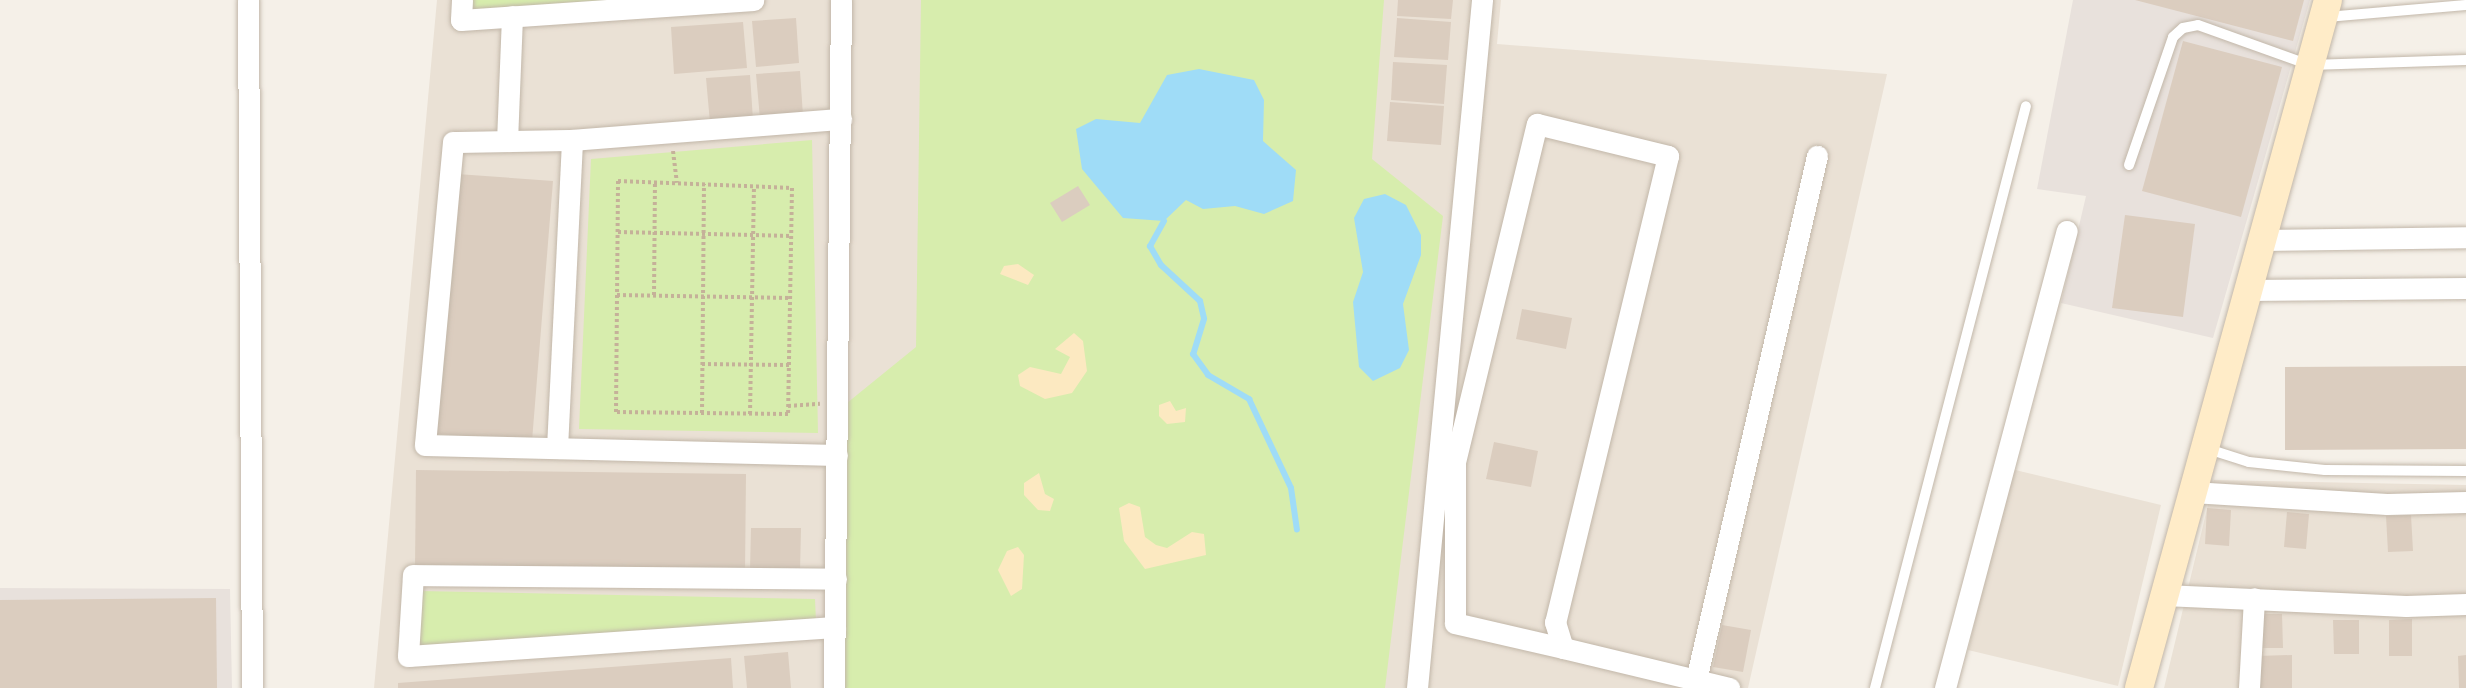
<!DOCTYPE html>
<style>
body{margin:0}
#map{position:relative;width:2466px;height:688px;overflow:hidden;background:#f5f0e8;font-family:"Fira Sans",sans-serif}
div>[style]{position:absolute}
.residential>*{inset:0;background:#eae1d5}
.industrial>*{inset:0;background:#e8e1dc}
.green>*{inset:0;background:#d7edad}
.sand>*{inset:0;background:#fce9c1}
.water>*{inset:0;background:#9fdcf7}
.stream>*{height:6px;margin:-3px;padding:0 3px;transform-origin:3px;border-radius:3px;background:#9fdcf7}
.building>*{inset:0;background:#dbcdbf}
.path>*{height:4px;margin-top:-2px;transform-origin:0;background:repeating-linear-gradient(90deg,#c5b199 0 3px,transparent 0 6px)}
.roads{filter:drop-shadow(0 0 2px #c2b7a9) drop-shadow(0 0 2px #c2b7a9)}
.service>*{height:10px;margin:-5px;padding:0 5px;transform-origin:5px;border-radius:5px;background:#fff}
.minor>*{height:21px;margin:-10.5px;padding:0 10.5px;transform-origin:10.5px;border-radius:10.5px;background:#fff}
.secondary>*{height:28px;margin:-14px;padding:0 14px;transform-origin:14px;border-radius:14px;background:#ffecc8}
span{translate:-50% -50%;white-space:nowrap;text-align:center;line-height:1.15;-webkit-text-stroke:6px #fff;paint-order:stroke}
</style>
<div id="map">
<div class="residential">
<i style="clip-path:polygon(437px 0,1501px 0,1497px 44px,1887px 74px,1748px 688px,374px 688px)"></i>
<i style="clip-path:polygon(2011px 469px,2161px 505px,2118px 686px,1968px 650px)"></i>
<i style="clip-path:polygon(2214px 480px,2466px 485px,2466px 688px,2164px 688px)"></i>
</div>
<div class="industrial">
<i style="clip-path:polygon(2073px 0,2310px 0,2213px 338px,2061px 303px,2086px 196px,2037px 189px)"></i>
<i style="clip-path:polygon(0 588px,230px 589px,232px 688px,0 688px)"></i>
</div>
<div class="green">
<i style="clip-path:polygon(471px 0,650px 0,471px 11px)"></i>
<i style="clip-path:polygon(921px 0,1384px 0,1372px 159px,1443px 216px,1385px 688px,844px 688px,847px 403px,916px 347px)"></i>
<i style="clip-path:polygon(812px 140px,818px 433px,579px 429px,591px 159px)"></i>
<i style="clip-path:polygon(420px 591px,815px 599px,816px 622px,418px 648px)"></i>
</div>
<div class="sand">
<i style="clip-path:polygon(1018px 264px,1034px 275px,1028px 285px,1000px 274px,1004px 266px)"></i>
<i style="clip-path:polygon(1074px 333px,1083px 341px,1087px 371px,1072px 393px,1045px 399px,1020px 386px,1018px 375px,1030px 367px,1061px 374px,1070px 357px,1055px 349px)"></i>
<i style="clip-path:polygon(1170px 401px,1176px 411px,1186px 408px,1185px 422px,1167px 424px,1159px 416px,1159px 405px)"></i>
<i style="clip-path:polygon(1039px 473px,1045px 494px,1054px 499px,1050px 511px,1038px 510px,1024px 495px,1024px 483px)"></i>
<i style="clip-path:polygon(1129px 503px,1140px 507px,1145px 537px,1156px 545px,1167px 548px,1192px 532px,1204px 534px,1206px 555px,1145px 569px,1124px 541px,1119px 508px)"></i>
<i style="clip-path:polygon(1018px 547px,1024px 555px,1022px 589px,1011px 596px,998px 570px,1007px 551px)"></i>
</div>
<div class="water">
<i style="clip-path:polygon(1199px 69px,1254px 80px,1264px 100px,1263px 141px,1296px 170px,1293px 201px,1264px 214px,1235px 206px,1203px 209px,1186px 200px,1164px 221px,1123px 218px,1082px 169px,1076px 129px,1096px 119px,1140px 123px,1167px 75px)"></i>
<i style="clip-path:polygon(1385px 194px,1406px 205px,1421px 235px,1421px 255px,1403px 304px,1409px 350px,1400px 368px,1373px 381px,1359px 367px,1353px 302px,1363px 272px,1354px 218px,1364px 199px)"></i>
</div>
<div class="stream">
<i style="left:1164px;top:221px;width:29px;rotate:119deg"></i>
<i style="left:1150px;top:246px;width:22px;rotate:60deg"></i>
<i style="left:1161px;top:265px;width:53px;rotate:42.7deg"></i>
<i style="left:1200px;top:301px;width:18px;rotate:77deg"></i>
<i style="left:1204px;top:319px;width:37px;rotate:107deg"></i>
<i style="left:1193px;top:354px;width:26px;rotate:54deg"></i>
<i style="left:1208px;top:375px;width:48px;rotate:30.3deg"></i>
<i style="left:1249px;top:399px;width:98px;rotate:64.7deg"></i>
<i style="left:1291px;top:488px;width:42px;rotate:81.9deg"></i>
</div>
<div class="building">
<i style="clip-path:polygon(1398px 0,1453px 0,1451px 19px,1397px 16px)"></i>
<i style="clip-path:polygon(2135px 0,2304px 0,2293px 41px)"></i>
<i style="clip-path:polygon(796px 18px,799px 63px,756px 67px,752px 21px)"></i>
<i style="clip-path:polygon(1397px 18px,1451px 22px,1448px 60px,1394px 57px)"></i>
<i style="clip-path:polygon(743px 22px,747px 68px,674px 74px,671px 27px)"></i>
<i style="clip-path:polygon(2183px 41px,2282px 67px,2241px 217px,2142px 191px)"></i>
<i style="clip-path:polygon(1393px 62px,1447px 65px,1444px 104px,1391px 100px)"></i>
<i style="clip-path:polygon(800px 71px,803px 116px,760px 119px,756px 74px)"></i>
<i style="clip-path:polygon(750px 75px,753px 120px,710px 123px,706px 78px)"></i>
<i style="clip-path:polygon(1390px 102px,1444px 106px,1441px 145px,1387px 141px)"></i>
<i style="clip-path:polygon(457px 174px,553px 181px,532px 441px,437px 434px)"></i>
<i style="clip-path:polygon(1078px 186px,1090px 205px,1062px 222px,1050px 203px)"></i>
<i style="clip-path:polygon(2125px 215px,2195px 224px,2183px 317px,2112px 308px)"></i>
<i style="clip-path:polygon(1522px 309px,1572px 318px,1566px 349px,1516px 339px)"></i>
<i style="clip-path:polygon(2466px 366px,2466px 449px,2285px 450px,2285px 367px)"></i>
<i style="clip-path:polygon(1494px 442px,1538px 451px,1531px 487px,1486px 479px)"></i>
<i style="clip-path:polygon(416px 470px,746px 474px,745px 572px,415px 568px)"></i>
<i style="clip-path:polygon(2207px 508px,2231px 510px,2229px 546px,2205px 544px)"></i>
<i style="clip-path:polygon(2287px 512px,2309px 514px,2306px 549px,2284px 547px)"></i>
<i style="clip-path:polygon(2411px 515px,2413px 551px,2388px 552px,2386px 516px)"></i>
<i style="clip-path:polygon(751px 528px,801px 528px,800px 571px,750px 570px)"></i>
<i style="clip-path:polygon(216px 598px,217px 688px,0 688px,0 600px)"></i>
<i style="clip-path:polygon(2259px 614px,2282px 614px,2283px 648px,2259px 648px)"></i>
<i style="clip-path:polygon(2412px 619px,2412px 656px,2389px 656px,2389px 620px)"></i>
<i style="clip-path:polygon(2333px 620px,2359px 620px,2359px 654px,2334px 654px)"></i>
<i style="clip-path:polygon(1722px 625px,1751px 630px,1743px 672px,1713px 667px)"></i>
<i style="clip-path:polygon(788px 652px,791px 688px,747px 688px,744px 656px)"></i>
<i style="clip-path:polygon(2292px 655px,2292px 688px,2257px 688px,2257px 656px)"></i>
<i style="clip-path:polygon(2466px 655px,2466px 688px,2459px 688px,2458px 656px)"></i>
<i style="clip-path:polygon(731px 658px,733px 688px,398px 688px,398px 683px)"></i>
</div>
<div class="path">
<i style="left:673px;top:151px;width:32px;rotate:83deg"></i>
<i style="left:618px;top:181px;width:174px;rotate:2.3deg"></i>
<i style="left:792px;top:188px;width:226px;rotate:91deg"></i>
<i style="left:788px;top:414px;width:172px;rotate:-179.3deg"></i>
<i style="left:616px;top:412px;width:231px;rotate:-89.5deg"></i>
<i style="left:618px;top:232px;width:173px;rotate:1.3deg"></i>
<i style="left:617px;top:295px;width:173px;rotate:1deg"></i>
<i style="left:654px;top:295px;width:113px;rotate:-89.5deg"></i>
<i style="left:702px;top:364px;width:87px;rotate:0.7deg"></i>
<i style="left:788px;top:406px;width:32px;rotate:-4deg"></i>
<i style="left:702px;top:413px;width:229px;rotate:-89.5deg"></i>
<i style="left:750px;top:414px;width:227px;rotate:-89deg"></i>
</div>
<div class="roads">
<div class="service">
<i style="left:2326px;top:17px;width:141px;rotate:-4.9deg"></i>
<i style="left:2129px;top:165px;width:135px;rotate:-71deg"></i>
<i style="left:2173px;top:37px;width:13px;rotate:-42deg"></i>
<i style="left:2183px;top:28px;width:15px;rotate:-11deg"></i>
<i style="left:2198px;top:25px;width:119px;rotate:19.7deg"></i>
<i style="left:2310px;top:65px;width:156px;rotate:-1.8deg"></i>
<i style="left:2205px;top:448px;width:46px;rotate:17.7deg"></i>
<i style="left:2249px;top:462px;width:76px;rotate:6deg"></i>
<i style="left:2325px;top:470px;width:141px;rotate:0.4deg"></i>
<i style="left:1875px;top:688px;width:601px;rotate:-75.46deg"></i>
</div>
<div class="minor">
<i style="left:248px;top:0;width:688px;rotate:89.67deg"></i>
<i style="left:462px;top:0;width:20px;rotate:93deg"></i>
<i style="left:461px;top:20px;width:293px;rotate:-3.9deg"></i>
<i style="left:572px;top:140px;width:119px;rotate:179deg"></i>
<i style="left:453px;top:142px;width:304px;rotate:95.3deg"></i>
<i style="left:425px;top:445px;width:412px;rotate:1.4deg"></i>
<i style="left:507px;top:141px;width:125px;rotate:-87.7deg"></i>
<i style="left:2262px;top:240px;width:204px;rotate:-0.8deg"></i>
<i style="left:2248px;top:290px;width:218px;rotate:-0.5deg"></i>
<i style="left:557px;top:448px;width:308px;rotate:-87.2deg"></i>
<i style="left:572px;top:140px;width:270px;rotate:-4.5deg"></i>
<i style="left:2192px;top:492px;width:195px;rotate:3.5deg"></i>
<i style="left:2387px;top:504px;width:79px;rotate:-1.5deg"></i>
<i style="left:2164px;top:595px;width:242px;rotate:2.6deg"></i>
<i style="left:2406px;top:606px;width:60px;rotate:-1.9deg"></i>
<i style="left:835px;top:627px;width:428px;rotate:176.1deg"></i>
<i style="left:408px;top:656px;width:81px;rotate:-86.5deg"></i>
<i style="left:413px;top:575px;width:423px;rotate:0.5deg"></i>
<i style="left:1563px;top:648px;width:111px;rotate:-167deg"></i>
<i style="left:1455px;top:623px;width:161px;rotate:-90deg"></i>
<i style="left:1455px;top:462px;width:348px;rotate:-76.4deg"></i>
<i style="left:1537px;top:124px;width:135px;rotate:13.7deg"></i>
<i style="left:1668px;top:156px;width:480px;rotate:103.6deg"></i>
<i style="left:1555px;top:622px;width:27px;rotate:73deg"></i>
<i style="left:1563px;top:648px;width:171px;rotate:13.5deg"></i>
<i style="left:1696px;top:680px;width:538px;rotate:-77deg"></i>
<i style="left:834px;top:688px;width:688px;rotate:-89.42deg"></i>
<i style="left:1417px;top:688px;width:691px;rotate:-84.6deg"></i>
<i style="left:1945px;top:688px;width:473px;rotate:-75.1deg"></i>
<i style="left:2249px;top:688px;width:90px;rotate:-86.8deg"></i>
</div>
<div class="secondary">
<i style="left:2139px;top:688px;width:713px;rotate:-74.64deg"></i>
</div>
</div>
</div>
